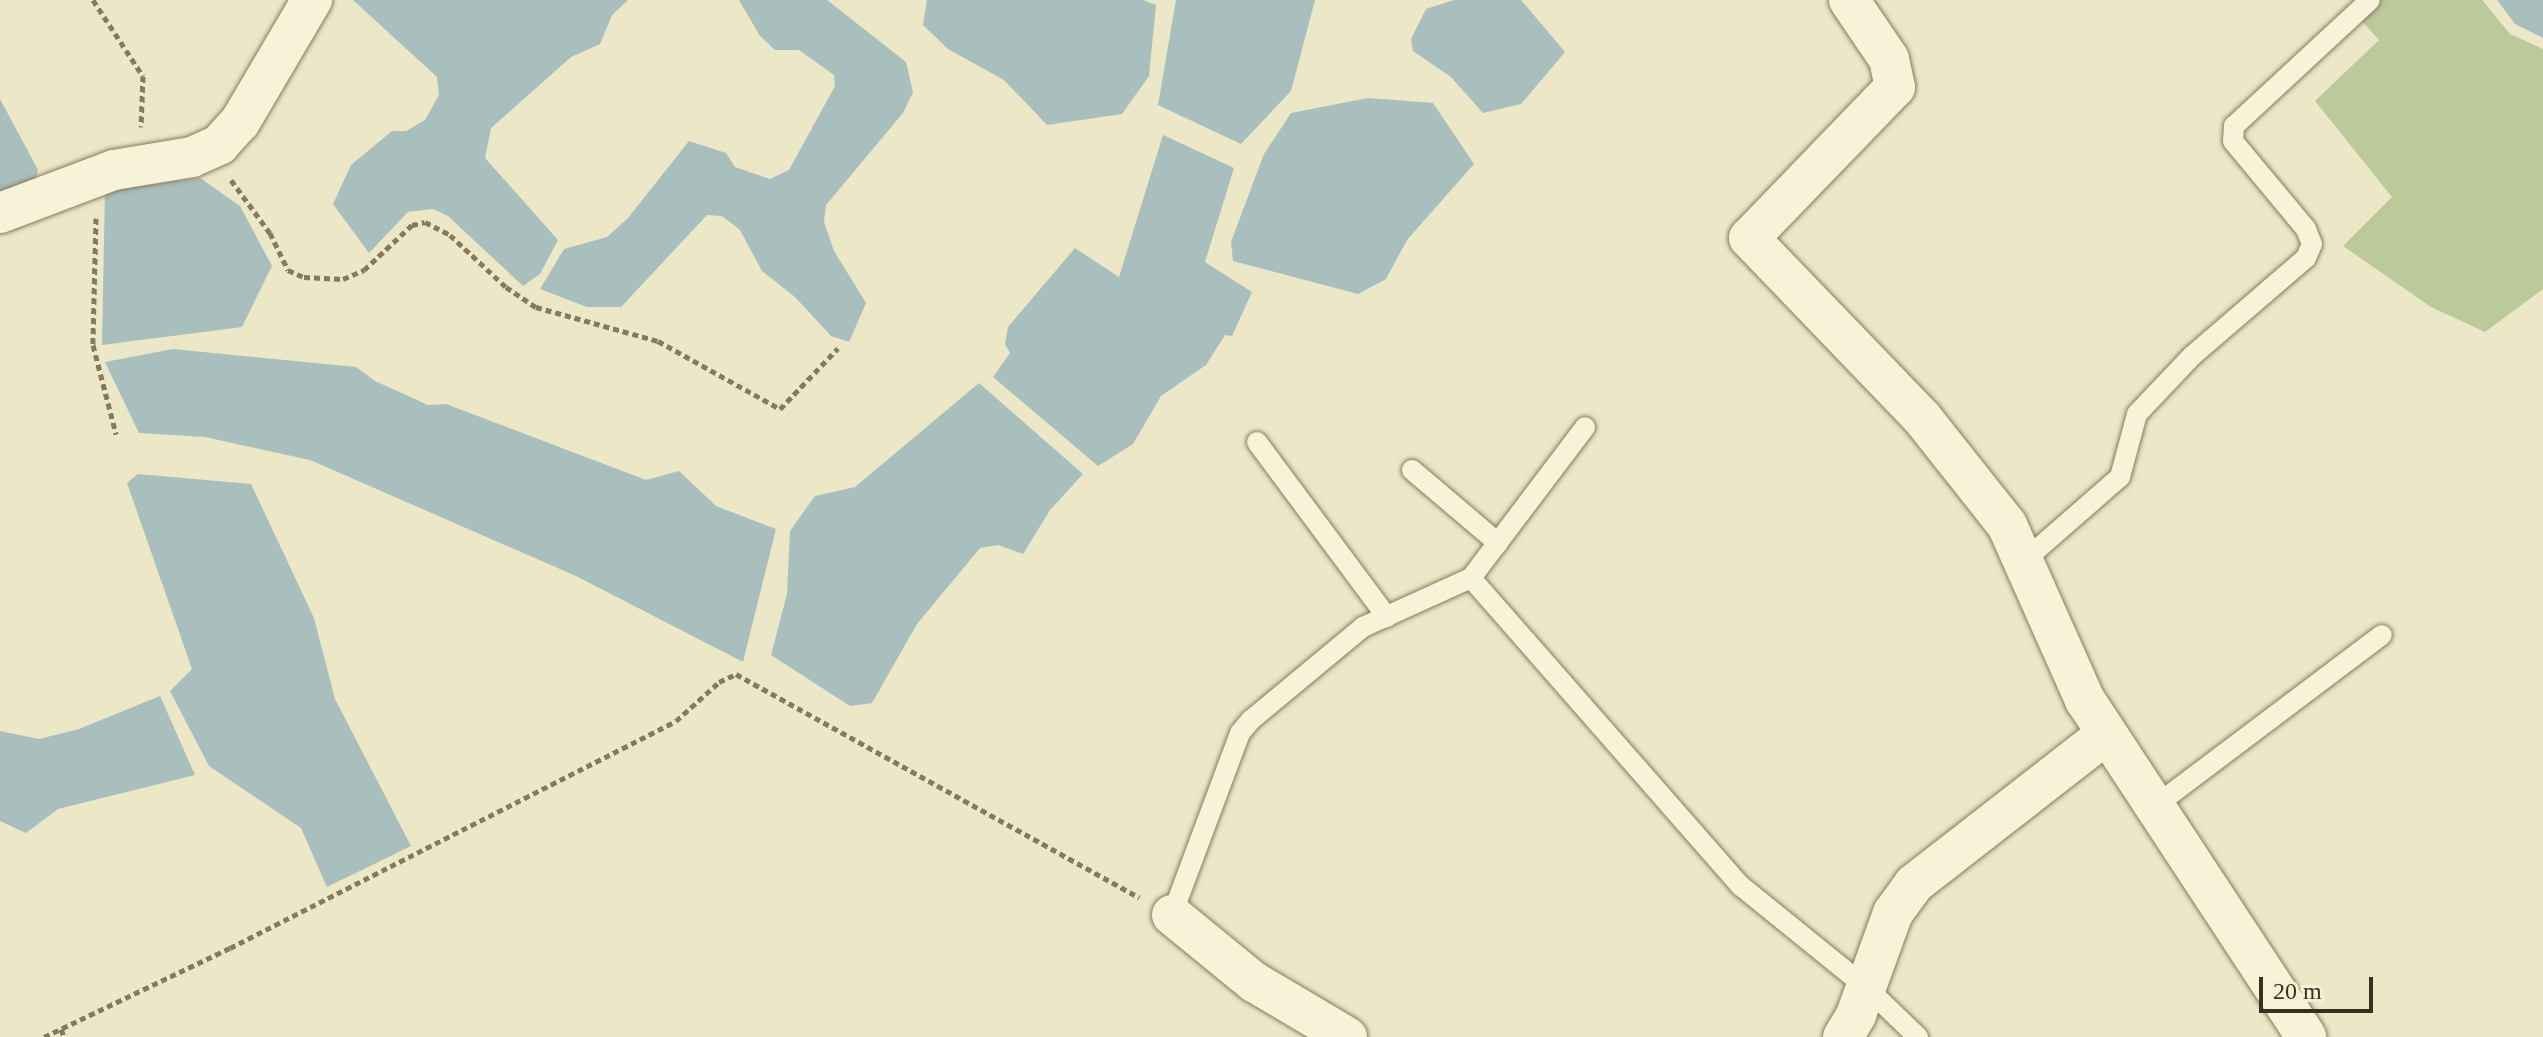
<!DOCTYPE html>
<style>
body{margin:0}
#map{position:relative;width:2543px;height:1037px;overflow:hidden;background:#ebe7c7;font-family:"Times New Roman",serif}
div>[style]{position:absolute}
.green>*{inset:0;background:#bbc99b}
.water>*{inset:0;background:#a8bfbd}
.path>*{height:5px;margin-top:-2.5px;transform-origin:0;background:repeating-linear-gradient(90deg,#867a5d 0 6px,transparent 0 10px)}
.roads{filter:drop-shadow(0 0 2px #867a5d) drop-shadow(0 0 2px #867a5d)}
.lane>*{height:20px;margin:-10px;padding:0 10px;transform-origin:10px;border-radius:10px;background:#f7f3d9}
.street>*{height:40px;margin:-20px;padding:0 20px;transform-origin:20px;border-radius:20px;background:#f7f3d9}
span{translate:-50% -50%;white-space:nowrap;text-align:center;line-height:1.15;-webkit-text-stroke:6px #f3f0d6;paint-order:stroke}
.scale{position:absolute;left:2259px;top:977px;width:114px;height:36px;box-sizing:border-box;border:4px solid #372f20;border-top:0;padding-left:10px;font-size:24px;line-height:28px;white-space:nowrap;color:#372f20;-webkit-text-stroke:6px #f3f0d6;paint-order:stroke}
</style>
<div id="map">
<div class="green">
<i style="clip-path:polygon(2359px 0,2482px 0,2510px 34px,2543px 49px,2543px 289px,2485px 332px,2431px 307px,2343px 246px,2392px 197px,2315px 101px,2379px 40px,2350px 8px)"></i>
</div>
<div class="water">
<i style="clip-path:polygon(353px 0,628px 0,612px 15px,600px 44px,571px 57px,491px 128px,485px 158px,558px 240px,540px 274px,523px 286px,448px 216px,433px 209px,408px 212px,369px 253px,333px 204px,351px 165px,392px 131px,406px 131px,425px 120px,439px 95px,437px 77px)"></i>
<i style="clip-path:polygon(739px 0,827px 0,906px 62px,913px 92px,903px 113px,826px 205px,824px 222px,834px 251px,866px 303px,849px 342px,831px 336px,795px 297px,762px 271px,740px 230px,722px 216px,707px 215px,621px 307px,587px 307px,540px 289px,564px 249px,607px 237px,628px 218px,689px 141px,726px 153px,735px 167px,770px 179px,789px 170px,835px 86px,834px 75px,799px 50px,775px 50px,760px 36px)"></i>
<i style="clip-path:polygon(927px 0,1143px 0,1156px 5px,1149px 76px,1122px 114px,1047px 125px,1004px 80px,948px 49px,923px 25px)"></i>
<i style="clip-path:polygon(1176px 0,1315px 0,1291px 91px,1241px 144px,1158px 105px)"></i>
<i style="clip-path:polygon(1454px 0,1521px 0,1565px 52px,1521px 104px,1483px 113px,1451px 77px,1413px 51px,1411px 39px,1426px 9px)"></i>
<i style="clip-path:polygon(2497px 0,2543px 0,2543px 38px,2515px 24px)"></i>
<i style="clip-path:polygon(1368px 98px,1433px 103px,1474px 164px,1407px 240px,1386px 279px,1358px 294px,1233px 261px,1231px 242px,1264px 154px,1291px 113px)"></i>
<i style="clip-path:polygon(0 99px,38px 170px,33px 188px,0 195px)"></i>
<i style="clip-path:polygon(1163px 135px,1234px 168px,1205px 262px,1252px 292px,1232px 336px,1225px 335px,1206px 365px,1161px 396px,1133px 444px,1098px 466px,993px 377px,1010px 353px,1005px 344px,1008px 327px,1075px 248px,1119px 277px)"></i>
<i style="clip-path:polygon(200px 178px,240px 206px,272px 266px,242px 327px,102px 345px,105px 190px)"></i>
<i style="clip-path:polygon(173px 349px,356px 367px,375px 381px,428px 405px,446px 404px,646px 480px,679px 471px,716px 506px,776px 529px,743px 662px,576px 576px,310px 460px,205px 437px,139px 433px,105px 362px)"></i>
<i style="clip-path:polygon(979px 383px,1083px 474px,1050px 510px,1023px 554px,998px 545px,980px 548px,917px 624px,872px 703px,850px 706px,771px 655px,787px 594px,790px 531px,815px 496px,855px 487px)"></i>
<i style="clip-path:polygon(138px 474px,251px 484px,314px 618px,335px 699px,411px 846px,327px 887px,301px 828px,209px 766px,170px 691px,192px 669px,127px 483px)"></i>
<i style="clip-path:polygon(160px 696px,195px 775px,58px 809px,26px 833px,0 821px,0 731px,39px 739px,79px 729px)"></i>
</div>
<div class="path">
<i style="left:93px;top:0;width:91px;rotate:56.7deg"></i>
<i style="left:143px;top:76px;width:51px;rotate:92.2deg"></i>
<i style="left:231px;top:180px;width:66px;rotate:53.7deg"></i>
<i style="left:270px;top:233px;width:41px;rotate:64.1deg"></i>
<i style="left:288px;top:270px;width:17px;rotate:24deg"></i>
<i style="left:304px;top:277px;width:39px;rotate:3deg"></i>
<i style="left:343px;top:279px;width:23px;rotate:-23deg"></i>
<i style="left:364px;top:270px;width:66px;rotate:-43.2deg"></i>
<i style="left:412px;top:225px;width:13px;rotate:-13deg"></i>
<i style="left:425px;top:222px;width:28px;rotate:27deg"></i>
<i style="left:450px;top:235px;width:76px;rotate:42.9deg"></i>
<i style="left:506px;top:287px;width:36px;rotate:34deg"></i>
<i style="left:536px;top:307px;width:127px;rotate:15.6deg"></i>
<i style="left:658px;top:341px;width:140px;rotate:29.1deg"></i>
<i style="left:780px;top:409px;width:84px;rotate:-46.4deg"></i>
<i style="left:96px;top:218px;width:127px;rotate:91.4deg"></i>
<i style="left:93px;top:345px;width:92px;rotate:75.5deg"></i>
<i style="left:61px;top:1029px;width:9px;rotate:69deg"></i>
<i style="left:44px;top:1037px;width:206px;rotate:-25.6deg"></i>
<i style="left:230px;top:948px;width:500px;rotate:-26.97deg"></i>
<i style="left:676px;top:721px;width:58px;rotate:-42.2deg"></i>
<i style="left:719px;top:682px;width:19px;rotate:-25deg"></i>
<i style="left:736px;top:674px;width:461px;rotate:29deg"></i>
</div>
<div class="roads">
<div class="lane">
<i style="left:1257px;top:442px;width:218px;rotate:53.4deg"></i>
<i style="left:1412px;top:470px;width:113px;rotate:40.3deg"></i>
<i style="left:2026px;top:559px;width:125px;rotate:-41.1deg"></i>
<i style="left:2120px;top:477px;width:65px;rotate:-74.9deg"></i>
<i style="left:2137px;top:414px;width:80px;rotate:-46.5deg"></i>
<i style="left:2192px;top:356px;width:150px;rotate:-40.7deg"></i>
<i style="left:2306px;top:258px;width:15px;rotate:-67deg"></i>
<i style="left:2312px;top:244px;width:16px;rotate:-112deg"></i>
<i style="left:2306px;top:229px;width:114px;rotate:-129.7deg"></i>
<i style="left:2233px;top:141px;width:15px;rotate:-86deg"></i>
<i style="left:2234px;top:126px;width:185px;rotate:-42.8deg"></i>
<i style="left:1471px;top:578px;width:189px;rotate:-52.9deg"></i>
<i style="left:2155px;top:806px;width:284px;rotate:-37deg"></i>
<i style="left:1172px;top:915px;width:194px;rotate:-69.5deg"></i>
<i style="left:1240px;top:733px;width:17px;rotate:-50deg"></i>
<i style="left:1251px;top:720px;width:146px;rotate:-39.7deg"></i>
<i style="left:1363px;top:627px;width:119px;rotate:-24.4deg"></i>
<i style="left:1471px;top:578px;width:410px;rotate:48.8deg"></i>
<i style="left:1741px;top:886px;width:162px;rotate:39deg"></i>
<i style="left:1867px;top:988px;width:71px;rotate:43.9deg"></i>
</div>
<div class="street">
<i style="left:1849px;top:0;width:71px;rotate:55.9deg"></i>
<i style="left:1889px;top:59px;width:29px;rotate:78deg"></i>
<i style="left:1895px;top:87px;width:210px;rotate:134deg"></i>
<i style="left:1749px;top:238px;width:251px;rotate:46.1deg"></i>
<i style="left:1923px;top:419px;width:135px;rotate:51.6deg"></i>
<i style="left:2007px;top:525px;width:192px;rotate:66deg"></i>
<i style="left:2085px;top:700px;width:403px;rotate:56.7deg"></i>
<i style="left:0;top:213px;width:122px;rotate:-20.7deg"></i>
<i style="left:114px;top:170px;width:79px;rotate:-9.5deg"></i>
<i style="left:192px;top:157px;width:30px;rotate:-24deg"></i>
<i style="left:219px;top:145px;width:31px;rotate:-48deg"></i>
<i style="left:240px;top:122px;width:142px;rotate:-59.5deg"></i>
<i style="left:1172px;top:915px;width:106px;rotate:39.3deg"></i>
<i style="left:1254px;top:982px;width:108px;rotate:30.6deg"></i>
<i style="left:1843px;top:1037px;width:26px;rotate:-59deg"></i>
<i style="left:1856px;top:1015px;width:109px;rotate:-70.1deg"></i>
<i style="left:1893px;top:913px;width:36px;rotate:-54deg"></i>
<i style="left:1914px;top:884px;width:244px;rotate:-37.9deg"></i>
</div>
</div>
<div class="scale">20 m</div>
</div>
